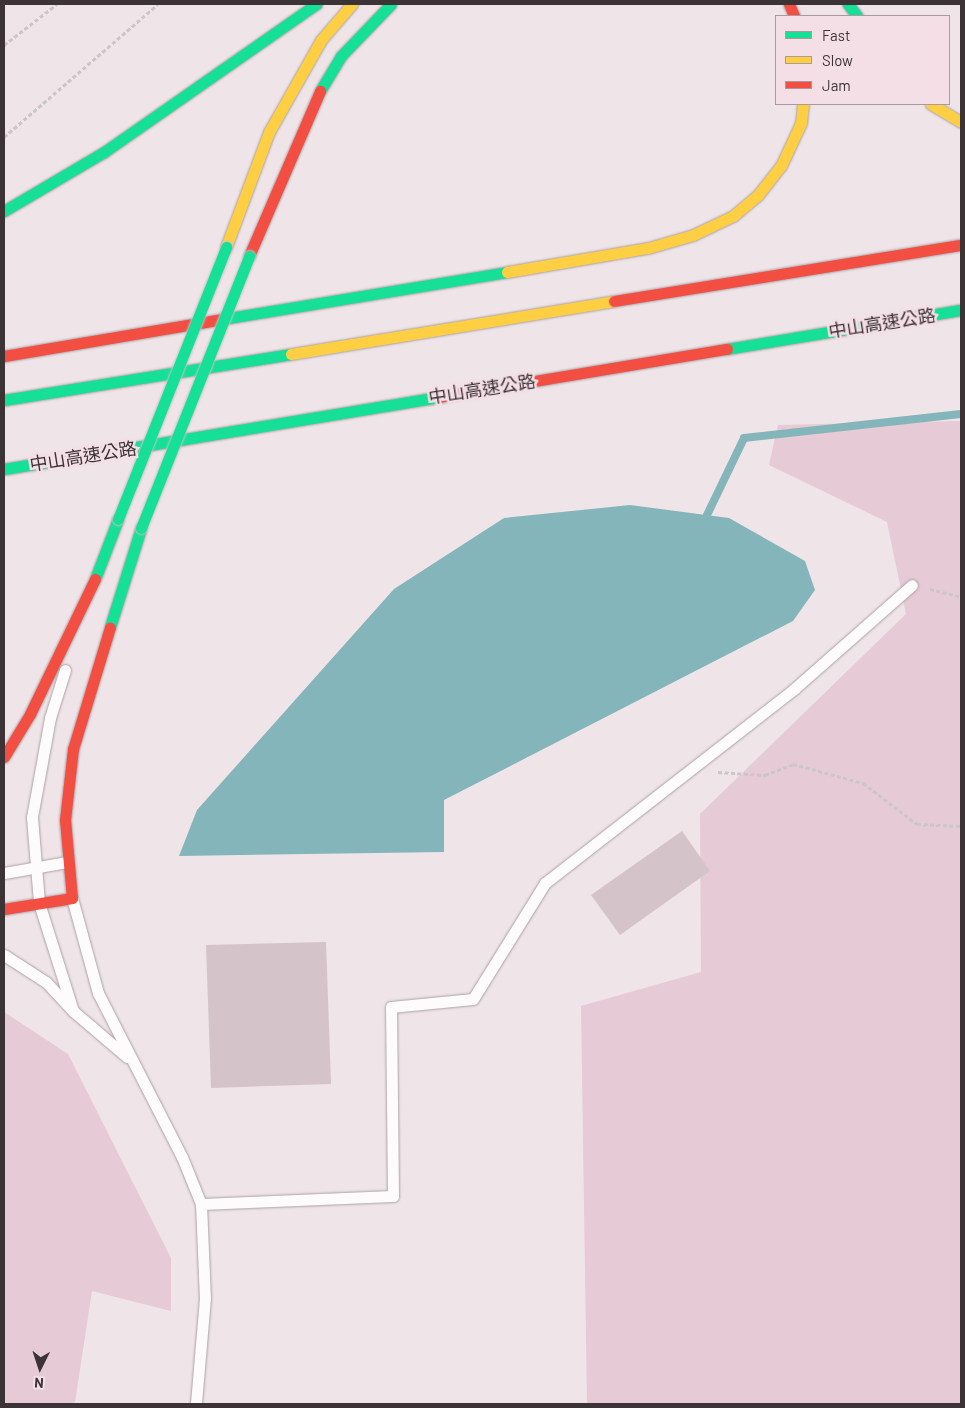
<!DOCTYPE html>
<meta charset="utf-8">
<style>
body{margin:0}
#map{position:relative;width:965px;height:1408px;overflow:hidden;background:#efe4e8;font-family:Barlow,"Noto Sans TC",sans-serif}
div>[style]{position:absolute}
.green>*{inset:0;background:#e6cad5}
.water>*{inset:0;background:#84b5ba}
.stream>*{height:8px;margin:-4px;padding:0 4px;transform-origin:4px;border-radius:4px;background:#84b5ba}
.building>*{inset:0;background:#d4c4ca}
.path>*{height:3px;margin-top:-1.5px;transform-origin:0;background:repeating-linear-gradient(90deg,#cbc7c8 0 4px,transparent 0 6.5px)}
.roads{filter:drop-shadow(0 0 1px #aaa2a5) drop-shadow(0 0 1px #aaa2a5)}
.lane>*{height:11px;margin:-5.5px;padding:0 5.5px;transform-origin:5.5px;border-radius:5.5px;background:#fdfbfc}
.fast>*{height:11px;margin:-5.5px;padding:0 5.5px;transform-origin:5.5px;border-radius:5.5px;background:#16e098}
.slow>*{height:11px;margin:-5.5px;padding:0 5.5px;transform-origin:5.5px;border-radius:5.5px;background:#ffcf43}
.jam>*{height:11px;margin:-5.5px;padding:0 5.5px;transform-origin:5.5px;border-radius:5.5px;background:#f24e42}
.bridges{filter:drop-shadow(0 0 1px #c7c1c3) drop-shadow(0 0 1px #c7c1c3)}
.fast-bridge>*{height:11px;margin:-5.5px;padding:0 5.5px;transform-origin:5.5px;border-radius:5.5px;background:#16e098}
span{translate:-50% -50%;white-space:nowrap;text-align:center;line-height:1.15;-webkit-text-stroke:5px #f4dfe7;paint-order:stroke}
.street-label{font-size:18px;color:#3b3336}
.frame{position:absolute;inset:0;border:5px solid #3b3336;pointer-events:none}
.legend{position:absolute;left:775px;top:15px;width:175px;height:90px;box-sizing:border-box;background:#f4dfe7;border:1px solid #aa9aa0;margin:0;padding:6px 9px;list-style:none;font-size:15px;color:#3b3336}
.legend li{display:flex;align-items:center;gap:10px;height:25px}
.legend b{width:25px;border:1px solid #aa9aa0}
.north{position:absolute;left:15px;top:1343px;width:50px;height:50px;-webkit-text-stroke:4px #f4dfe7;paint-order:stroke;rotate:184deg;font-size:14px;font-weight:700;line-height:20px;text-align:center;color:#3b3336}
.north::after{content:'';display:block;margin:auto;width:18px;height:22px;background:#3b3336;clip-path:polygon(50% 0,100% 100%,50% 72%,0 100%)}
</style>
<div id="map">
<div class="green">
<i style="clip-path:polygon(961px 421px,961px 1404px,587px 1404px,581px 1006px,701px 972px,700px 814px,906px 614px,887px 522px,769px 465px,778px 425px)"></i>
<i style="clip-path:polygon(4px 1012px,68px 1054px,171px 1258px,171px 1311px,92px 1291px,75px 1402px,69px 1404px,4px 1404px)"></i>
</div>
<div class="water">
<i style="clip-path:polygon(630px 505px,729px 518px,805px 561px,815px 590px,793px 621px,444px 800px,444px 852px,179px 856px,197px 810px,394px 589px,504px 518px)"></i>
</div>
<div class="stream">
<i style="left:707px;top:515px;width:85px;rotate:-64.3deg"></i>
<i style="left:744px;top:438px;width:218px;rotate:-6.3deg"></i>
</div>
<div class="building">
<i style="clip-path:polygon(682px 831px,710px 871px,620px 935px,591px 895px)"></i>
<i style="clip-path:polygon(326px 942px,331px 1084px,211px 1088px,206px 945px)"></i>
</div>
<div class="path">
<i style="left:4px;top:45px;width:67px;rotate:-37.7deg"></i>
<i style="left:4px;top:137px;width:203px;rotate:-40.8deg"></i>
<i style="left:930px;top:589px;width:32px;rotate:14deg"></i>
<i style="left:718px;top:772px;width:47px;rotate:3.7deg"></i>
<i style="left:765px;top:775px;width:30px;rotate:-21deg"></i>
<i style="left:793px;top:764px;width:73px;rotate:15.2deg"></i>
<i style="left:863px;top:783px;width:68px;rotate:37.2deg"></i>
<i style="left:917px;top:824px;width:44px;rotate:2.6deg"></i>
</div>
<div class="roads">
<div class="lane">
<i style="left:65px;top:670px;width:50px;rotate:107.4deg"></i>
<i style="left:50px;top:718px;width:101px;rotate:100.3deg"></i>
<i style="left:32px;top:817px;width:86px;rotate:85.3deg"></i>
<i style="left:39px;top:903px;width:113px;rotate:72.5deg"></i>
<i style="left:4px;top:873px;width:64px;rotate:-9.9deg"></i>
<i style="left:72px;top:898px;width:98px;rotate:74.7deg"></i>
<i style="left:98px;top:993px;width:184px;rotate:62.9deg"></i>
<i style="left:182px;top:1157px;width:51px;rotate:68deg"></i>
<i style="left:201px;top:1204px;width:94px;rotate:87.6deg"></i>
<i style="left:205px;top:1298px;width:106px;rotate:94.9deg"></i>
<i style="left:4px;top:955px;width:50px;rotate:32.7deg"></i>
<i style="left:46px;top:982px;width:40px;rotate:47deg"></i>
<i style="left:73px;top:1011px;width:71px;rotate:40.4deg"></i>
<i style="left:201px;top:1204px;width:192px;rotate:-2.4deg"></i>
<i style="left:393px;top:1196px;width:189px;rotate:-90.6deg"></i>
<i style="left:391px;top:1007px;width:82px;rotate:-5.6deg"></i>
<i style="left:473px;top:999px;width:137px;rotate:-58.2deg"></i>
<i style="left:545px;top:883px;width:316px;rotate:-37.9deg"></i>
<i style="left:794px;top:689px;width:157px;rotate:-41.4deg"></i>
</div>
<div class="fast">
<i style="left:848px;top:4px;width:15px;rotate:53deg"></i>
<i style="left:320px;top:91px;width:41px;rotate:-59deg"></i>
<i style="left:341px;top:56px;width:72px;rotate:-46.1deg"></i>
<i style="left:4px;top:211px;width:116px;rotate:-30.5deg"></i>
<i style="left:104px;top:152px;width:259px;rotate:-34.9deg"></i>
<i style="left:223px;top:319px;width:288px;rotate:-9.4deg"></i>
<i style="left:727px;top:349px;width:237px;rotate:-9.5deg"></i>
<i style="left:4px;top:400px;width:291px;rotate:-9.1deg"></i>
<i style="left:4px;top:469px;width:441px;rotate:-9.4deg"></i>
<i style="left:95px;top:579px;width:64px;rotate:-69deg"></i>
<i style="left:110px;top:627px;width:104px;rotate:-72.6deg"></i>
</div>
<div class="slow">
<i style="left:931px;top:104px;width:35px;rotate:31deg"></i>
<i style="left:226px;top:247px;width:123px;rotate:-69.5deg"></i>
<i style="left:269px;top:132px;width:106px;rotate:-60.5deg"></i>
<i style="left:321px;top:40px;width:48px;rotate:-49.3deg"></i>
<i style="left:507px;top:272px;width:143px;rotate:-9.7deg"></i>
<i style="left:648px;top:248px;width:47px;rotate:-16.1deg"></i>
<i style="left:693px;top:235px;width:44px;rotate:-25.4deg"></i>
<i style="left:733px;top:216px;width:33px;rotate:-40deg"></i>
<i style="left:758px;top:195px;width:37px;rotate:-52deg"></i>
<i style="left:781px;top:166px;width:47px;rotate:-65.1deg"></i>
<i style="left:801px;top:123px;width:19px;rotate:-84deg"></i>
<i style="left:291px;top:354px;width:327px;rotate:-9.3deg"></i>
</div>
<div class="jam">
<i style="left:789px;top:4px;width:13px;rotate:67deg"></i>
<i style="left:249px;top:256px;width:180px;rotate:-66.7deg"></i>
<i style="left:614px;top:301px;width:351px;rotate:-9.2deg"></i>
<i style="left:4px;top:356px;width:222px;rotate:-9.6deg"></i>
<i style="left:439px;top:397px;width:292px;rotate:-9.5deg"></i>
<i style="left:4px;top:757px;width:50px;rotate:-58.8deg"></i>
<i style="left:30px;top:714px;width:150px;rotate:-64.3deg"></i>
<i style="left:4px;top:909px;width:69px;rotate:-9.2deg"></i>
<i style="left:72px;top:898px;width:78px;rotate:-95.1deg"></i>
<i style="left:65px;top:820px;width:71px;rotate:-83.6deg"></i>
<i style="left:73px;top:749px;width:127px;rotate:-73.1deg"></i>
</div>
</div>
<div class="bridges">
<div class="fast-bridge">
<i style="left:118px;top:519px;width:293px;rotate:-68.3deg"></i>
<i style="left:141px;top:528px;width:293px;rotate:-68.3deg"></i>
</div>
</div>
<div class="street-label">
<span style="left:882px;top:323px;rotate:-9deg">中山高速公路</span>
<span style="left:482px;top:389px;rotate:-9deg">中山高速公路</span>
<span style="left:83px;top:456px;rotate:-9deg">中山高速公路</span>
</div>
<div class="frame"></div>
<ul class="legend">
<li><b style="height:6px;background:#16e098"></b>Fast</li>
<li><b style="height:6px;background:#ffcf43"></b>Slow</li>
<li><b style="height:6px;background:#f24e42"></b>Jam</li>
</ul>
<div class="north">N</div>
</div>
